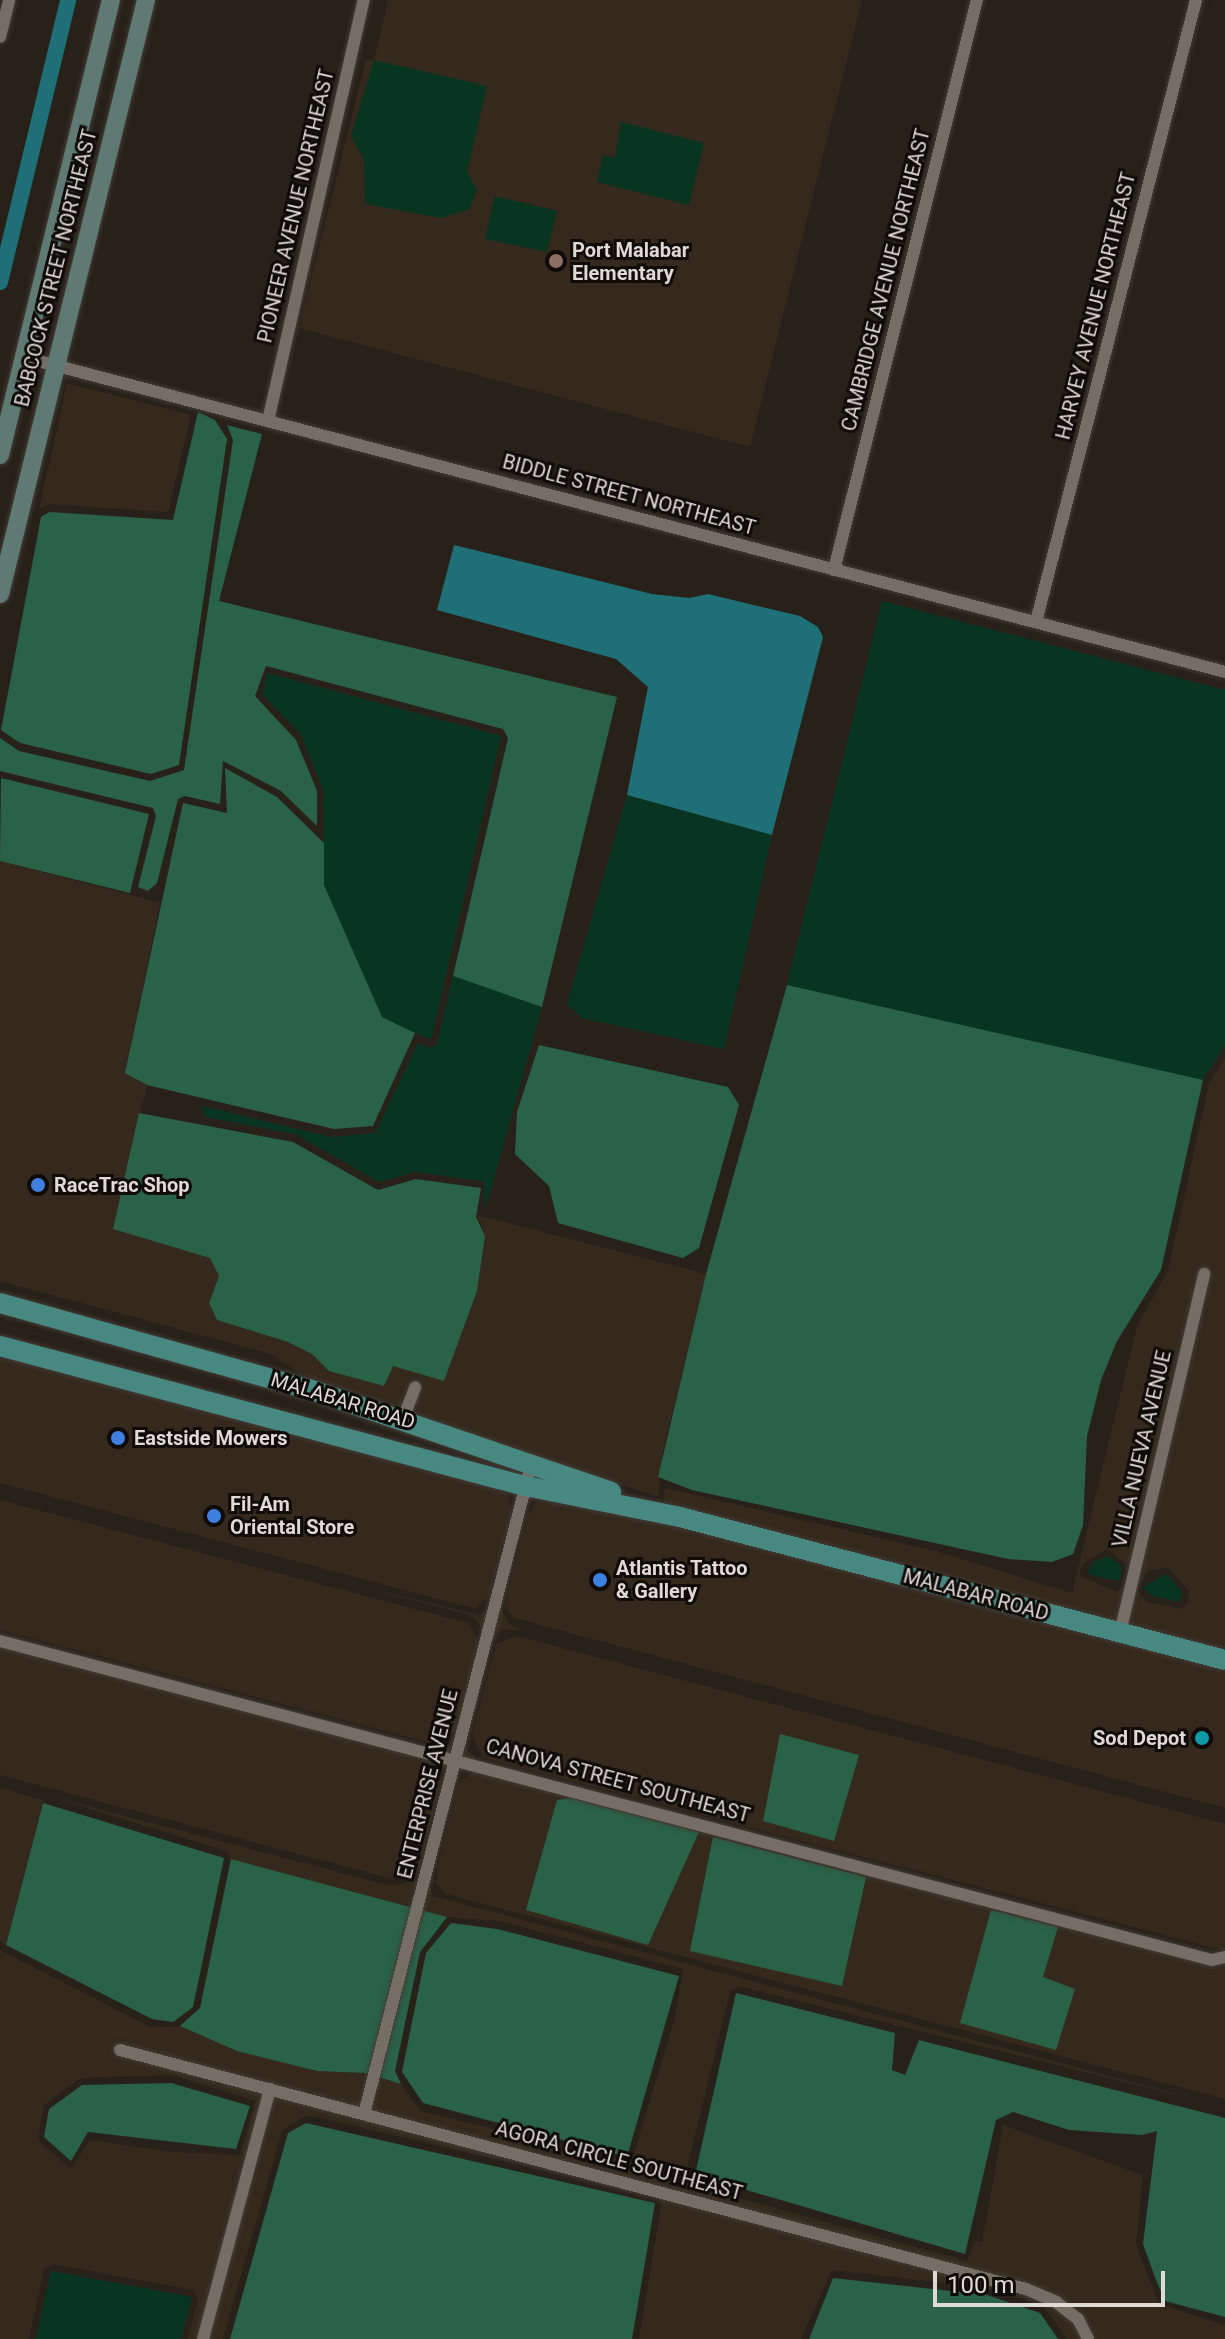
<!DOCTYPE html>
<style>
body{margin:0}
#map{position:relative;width:1225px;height:2339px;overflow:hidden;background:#282119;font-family:Roboto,sans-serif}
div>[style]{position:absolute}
.built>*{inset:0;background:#34291c}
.green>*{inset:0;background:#083521}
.forest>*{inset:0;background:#2a6247}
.water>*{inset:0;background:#1f7076}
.canal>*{height:16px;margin:-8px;padding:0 8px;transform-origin:8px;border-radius:8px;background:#1f7076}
.roads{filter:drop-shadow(0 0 2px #423c36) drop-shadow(0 0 2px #423c36)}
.street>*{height:12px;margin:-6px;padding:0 6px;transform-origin:6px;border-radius:6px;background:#766d64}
.secondary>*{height:18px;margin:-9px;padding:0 9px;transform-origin:9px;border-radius:9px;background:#5e7a73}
.primary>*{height:20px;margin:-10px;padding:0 10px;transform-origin:10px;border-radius:10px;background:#478881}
.dots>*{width:22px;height:22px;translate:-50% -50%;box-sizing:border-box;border:4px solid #0e0b08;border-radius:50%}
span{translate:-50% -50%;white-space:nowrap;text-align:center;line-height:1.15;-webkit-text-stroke:6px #0e0b08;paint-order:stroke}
.street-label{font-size:20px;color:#dfdad5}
.poi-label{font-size:20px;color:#dfdad5;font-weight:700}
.left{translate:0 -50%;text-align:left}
.right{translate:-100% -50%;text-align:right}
.scale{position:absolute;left:933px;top:2271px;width:232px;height:36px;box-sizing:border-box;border:4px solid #dfdad5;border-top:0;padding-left:10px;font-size:24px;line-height:28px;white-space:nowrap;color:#dfdad5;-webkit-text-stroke:6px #0e0b08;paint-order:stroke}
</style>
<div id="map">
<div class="built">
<i style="clip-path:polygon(388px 0,862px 0,750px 447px,299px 328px,366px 59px,374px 60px)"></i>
<i style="clip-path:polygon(67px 383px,191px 415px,168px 512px,50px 504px,39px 509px)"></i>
<i style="clip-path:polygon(0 861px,160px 903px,125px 1072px,147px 1085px,113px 1228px,210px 1258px,219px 1276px,209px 1303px,217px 1320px,288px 1342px,312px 1354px,329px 1371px,384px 1386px,392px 1365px,444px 1381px,477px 1291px,485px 1236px,477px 1215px,706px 1274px,662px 1455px,658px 1497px,311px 1381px,271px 1354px,0 1281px)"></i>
<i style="clip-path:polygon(evenodd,1225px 1058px,1225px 1651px,663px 1502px,665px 1488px,939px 1552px,1072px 1593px,1137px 1326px,1168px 1271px,1209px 1083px,1225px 1058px,1107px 1549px,1129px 1566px,1125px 1586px,1116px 1591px,1080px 1576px,1081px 1565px,1107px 1549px,1225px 1058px,1167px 1567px,1189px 1591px,1188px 1602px,1181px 1609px,1147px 1602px,1137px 1590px,1148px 1571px,1167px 1567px)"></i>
<i style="clip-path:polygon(0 1351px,499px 1481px,509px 1496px,511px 1514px,489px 1596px,476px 1609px,0 1483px)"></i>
<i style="clip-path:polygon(evenodd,515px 1492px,532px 1497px,521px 1516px,500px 1607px,509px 1624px,522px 1630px,503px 1630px,492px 1638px,466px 1737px,468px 1751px,482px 1765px,457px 1772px,429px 1884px,433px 1896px,1225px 2107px,738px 1986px,730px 1992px,686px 2172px,693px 2182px,739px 2198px,967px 2261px,975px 2241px,982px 2242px,1003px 2125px,1143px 2175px,1136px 2245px,1159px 2304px,1225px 2325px,1225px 2339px,1067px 2339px,1043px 2306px,989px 2288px,832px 2270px,801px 2339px,639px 2339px,661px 2205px,658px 2197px,307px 2115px,282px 2131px,223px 2339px,188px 2339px,198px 2299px,193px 2290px,53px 2264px,44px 2270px,29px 2339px,0 2339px,0 1950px,151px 2027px,180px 2026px,237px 2051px,317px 2071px,366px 2073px,401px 2084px,421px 2111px,631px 2163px,674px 2021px,683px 1969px,499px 1921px,447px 1917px,231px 1859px,226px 1851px,49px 1796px,391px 1886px,416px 1880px,422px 1876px,448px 1773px,431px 1751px,455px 1743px,486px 1631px,470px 1615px,335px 1580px,479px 1615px,488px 1610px,517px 1516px,515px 1492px,172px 2075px,255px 2101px,240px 2155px,172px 2152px,90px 2140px,71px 2169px,38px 2140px,44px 2105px,81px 2078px,172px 2075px)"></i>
<i style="clip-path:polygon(548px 1496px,587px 1501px,1225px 1670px,1225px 1808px,514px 1618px,506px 1608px,508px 1592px,527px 1518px,534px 1504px)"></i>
<i style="clip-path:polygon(0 1500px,468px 1623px,479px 1640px,456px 1731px,431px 1743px,0 1630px)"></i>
<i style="clip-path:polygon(517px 1636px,1225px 1824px,1225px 1951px,484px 1758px,472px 1736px,496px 1644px)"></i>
<i style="clip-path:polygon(0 1645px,433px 1762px,441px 1782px,419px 1869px,393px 1879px,0 1775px)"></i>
<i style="clip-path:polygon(475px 1771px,1208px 1965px,1225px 1964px,1225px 2099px,446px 1894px,436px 1884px,438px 1865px,459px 1782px)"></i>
<i style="clip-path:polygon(0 1788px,43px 1800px,6px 1945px,0 1941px)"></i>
</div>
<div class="green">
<i style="clip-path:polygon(374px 60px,487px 86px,467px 172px,477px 191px,469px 209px,441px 218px,365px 204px,364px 160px,351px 136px)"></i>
<i style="clip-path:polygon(621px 122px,704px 143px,689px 205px,597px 182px,603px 155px,615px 158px)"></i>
<i style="clip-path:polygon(495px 196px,557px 211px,547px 252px,485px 239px)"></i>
<i style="clip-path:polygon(882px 601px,1225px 690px,1225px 1045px,1203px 1080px,787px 985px)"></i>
<i style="clip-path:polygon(268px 673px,501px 736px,431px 1040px,382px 1017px,324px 885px,323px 789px,301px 735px,262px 694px)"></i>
<i style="clip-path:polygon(627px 795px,772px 835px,724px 1049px,582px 1018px,567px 1004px)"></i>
<i style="clip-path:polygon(453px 976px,542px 1007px,485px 1210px,484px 1181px,415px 1172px,379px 1182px,295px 1134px,205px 1117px,202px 1106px,332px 1137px,375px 1133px,418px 1043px,430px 1048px,437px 1044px)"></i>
<i style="clip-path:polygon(1109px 1556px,1122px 1567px,1120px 1581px,1087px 1574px,1094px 1562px)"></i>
<i style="clip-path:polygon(1166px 1574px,1182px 1592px,1180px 1602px,1150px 1595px,1143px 1587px)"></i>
<i style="clip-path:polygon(51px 2271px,192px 2297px,181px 2339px,36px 2339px)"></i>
</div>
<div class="forest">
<i style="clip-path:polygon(198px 412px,215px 420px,227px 439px,179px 765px,151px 774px,20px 743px,1px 730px,41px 517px,49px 512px,173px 520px)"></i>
<i style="clip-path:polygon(227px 425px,262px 434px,219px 601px,617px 697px,542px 1007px,453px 976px,508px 738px,503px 729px,266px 666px,255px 696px,296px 740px,317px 791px,317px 826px,281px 791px,223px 761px,220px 804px,185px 796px,178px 799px,157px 883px,148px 891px,138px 887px,156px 816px,153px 808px,0 771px,0 738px,19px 751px,150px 781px,184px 770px,233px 440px)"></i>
<i style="clip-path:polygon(225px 768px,277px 797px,324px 843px,324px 885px,382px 1017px,415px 1033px,373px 1126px,334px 1129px,147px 1085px,125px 1073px,183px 803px,227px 813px)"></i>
<i style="clip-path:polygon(1px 778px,149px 814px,130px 893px,0 861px)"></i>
<i style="clip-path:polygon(787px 985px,1203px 1080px,1161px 1270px,1117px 1341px,1101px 1380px,1087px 1436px,1083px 1525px,1073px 1554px,1052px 1562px,1008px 1559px,692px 1490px,658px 1477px,706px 1274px)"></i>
<i style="clip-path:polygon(539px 1045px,728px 1087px,739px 1105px,699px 1248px,683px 1258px,558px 1223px,549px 1186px,515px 1154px,517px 1112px)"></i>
<i style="clip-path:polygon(139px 1113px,293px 1142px,378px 1190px,416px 1179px,481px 1188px,476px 1217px,485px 1236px,477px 1291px,444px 1381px,393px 1366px,384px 1386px,329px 1371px,312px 1354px,288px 1342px,217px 1320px,209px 1303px,219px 1276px,210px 1258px,113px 1229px)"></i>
<i style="clip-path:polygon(780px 1734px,859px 1755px,834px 1841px,763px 1821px)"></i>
<i style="clip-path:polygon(570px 1798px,699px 1832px,648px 1945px,526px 1910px,557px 1800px)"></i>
<i style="clip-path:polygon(43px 1803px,224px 1858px,193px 2007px,173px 2022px,152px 2019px,6px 1945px)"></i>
<i style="clip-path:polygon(713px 1837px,866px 1877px,842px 1986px,690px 1951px)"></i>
<i style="clip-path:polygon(231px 1859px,447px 1917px,420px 1952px,395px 2071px,401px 2084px,366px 2073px,317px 2071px,237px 2051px,180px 2026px,200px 2008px)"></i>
<i style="clip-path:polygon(991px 1910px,1058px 1927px,1043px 1977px,1075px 1989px,1056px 2050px,960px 2023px)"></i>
<i style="clip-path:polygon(451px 1923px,497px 1929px,679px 1976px,627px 2157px,423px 2103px,402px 2072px,426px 1953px)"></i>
<i style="clip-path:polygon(736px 1993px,895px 2033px,892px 2070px,905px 2075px,919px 2040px,1225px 2118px,1225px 2317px,1165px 2301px,1156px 2280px,1143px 2244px,1157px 2131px,1142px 2135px,1069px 2130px,1013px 2112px,996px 2120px,965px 2254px,695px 2175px)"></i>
<i style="clip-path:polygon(171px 2083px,250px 2106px,236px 2149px,88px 2132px,71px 2161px,44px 2137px,49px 2109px,82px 2085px)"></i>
<i style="clip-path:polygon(306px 2123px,655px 2203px,632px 2339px,230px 2339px,288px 2133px)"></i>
<i style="clip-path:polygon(833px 2278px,987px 2295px,1040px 2313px,1058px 2339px,809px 2339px)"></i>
</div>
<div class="water">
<i style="clip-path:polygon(454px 545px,652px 594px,689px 598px,708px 594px,800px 616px,818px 627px,823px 637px,772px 835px,627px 795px,648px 687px,616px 659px,437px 610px)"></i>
</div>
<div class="canal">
<i style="left:0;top:282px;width:290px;rotate:-76.4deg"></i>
</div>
<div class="roads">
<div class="street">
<i style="left:0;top:37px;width:38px;rotate:-76deg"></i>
<i style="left:23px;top:357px;width:1243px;rotate:14.68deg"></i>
<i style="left:268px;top:421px;width:432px;rotate:-77.2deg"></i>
<i style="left:834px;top:570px;width:588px;rotate:-75.92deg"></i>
<i style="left:1036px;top:622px;width:642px;rotate:-75.57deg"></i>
<i style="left:403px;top:1419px;width:34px;rotate:-69deg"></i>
<i style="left:1120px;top:1633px;width:369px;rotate:-76.8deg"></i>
<i style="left:0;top:1641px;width:1253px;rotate:14.75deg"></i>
<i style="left:1212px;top:1960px;width:13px;rotate:-13deg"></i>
<i style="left:120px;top:2050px;width:937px;rotate:14.78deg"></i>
<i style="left:1026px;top:2289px;width:33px;rotate:23deg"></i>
<i style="left:1056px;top:2302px;width:28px;rotate:38deg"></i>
<i style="left:1078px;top:2319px;width:22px;rotate:63deg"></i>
<i style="left:364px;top:2114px;width:670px;rotate:-75.57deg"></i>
<i style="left:203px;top:2339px;width:259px;rotate:-75deg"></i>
</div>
<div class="secondary">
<i style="left:0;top:455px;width:468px;rotate:-76.3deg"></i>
<i style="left:0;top:594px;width:612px;rotate:-76.19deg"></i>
</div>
<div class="primary">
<i style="left:0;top:1303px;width:321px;rotate:15.6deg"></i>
<i style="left:309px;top:1389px;width:319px;rotate:18.8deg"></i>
<i style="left:0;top:1346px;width:543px;rotate:14.93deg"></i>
<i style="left:525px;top:1486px;width:158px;rotate:11.3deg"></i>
<i style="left:680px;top:1517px;width:563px;rotate:14.7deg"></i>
</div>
</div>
<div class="dots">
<i style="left:556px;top:261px;background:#8d6e63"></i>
<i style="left:38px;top:1185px;background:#3f7fe0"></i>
<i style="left:118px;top:1438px;background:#3f7fe0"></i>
<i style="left:214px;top:1516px;background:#3f7fe0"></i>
<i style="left:600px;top:1580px;background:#3f7fe0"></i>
<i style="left:1202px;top:1738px;background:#0f9aa8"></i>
</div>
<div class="street-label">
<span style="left:296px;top:206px;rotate:-77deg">PIONEER AVENUE NORTHEAST</span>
<span style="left:56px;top:268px;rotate:-76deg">BABCOCK STREET NORTHEAST</span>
<span style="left:886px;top:280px;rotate:-76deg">CAMBRIDGE AVENUE NORTHEAST</span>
<span style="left:1096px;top:306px;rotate:-76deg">HARVEY AVENUE NORTHEAST</span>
<span style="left:629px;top:495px;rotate:15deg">BIDDLE STREET NORTHEAST</span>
<span style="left:343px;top:1401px;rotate:17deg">MALABAR ROAD</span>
<span style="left:1142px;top:1449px;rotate:-77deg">VILLA NUEVA AVENUE</span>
<span style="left:976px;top:1595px;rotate:15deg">MALABAR ROAD</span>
<span style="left:618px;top:1781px;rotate:15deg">CANOVA STREET SOUTHEAST</span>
<span style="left:428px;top:1784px;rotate:-76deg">ENTERPRISE AVENUE</span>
<span style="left:619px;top:2161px;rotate:15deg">AGORA CIRCLE SOUTHEAST</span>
</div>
<div class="poi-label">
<span class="left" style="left:572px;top:262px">Port Malabar<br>Elementary</span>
<span class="left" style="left:54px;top:1185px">RaceTrac Shop</span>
<span class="left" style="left:134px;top:1438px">Eastside Mowers</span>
<span class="left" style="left:230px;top:1516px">Fil-Am<br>Oriental Store</span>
<span class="left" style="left:616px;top:1580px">Atlantis Tattoo<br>&amp; Gallery</span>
<span class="right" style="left:1186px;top:1738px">Sod Depot</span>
</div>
<div class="scale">100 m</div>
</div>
